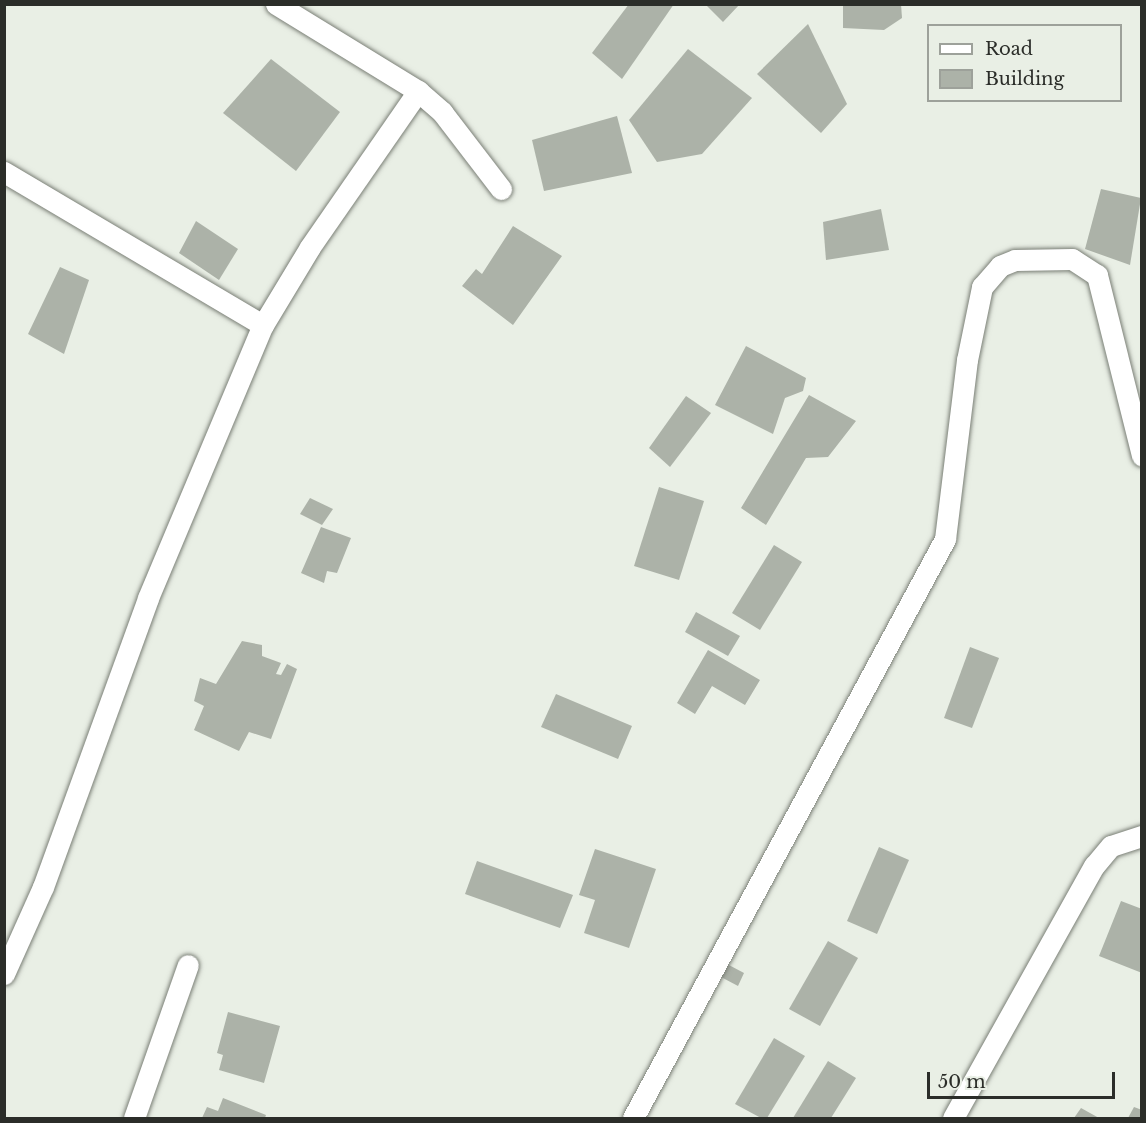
<!DOCTYPE html>
<style>
body{margin:0}
#map{position:relative;width:1146px;height:1123px;overflow:hidden;background:#e9efe5;font-family:"Libre Baskerville",serif}
div>[style]{position:absolute}
.building>*{inset:0;background:#acb2a8}
.roads{filter:drop-shadow(0 0 2px #7a7f76) drop-shadow(0 0 2px #7a7f76)}
.street>*{height:21px;margin:-10.5px;padding:0 10.5px;transform-origin:10.5px;border-radius:10.5px;background:#fff}
span{translate:-50% -50%;white-space:nowrap;text-align:center;line-height:1.15;-webkit-text-stroke:6px #e9efe5;paint-order:stroke}
.frame{position:absolute;inset:0;border:6px solid #2b2d29;pointer-events:none}
.legend{position:absolute;left:927px;top:24px;width:195px;height:78px;box-sizing:border-box;background:#e9efe5;border:2px solid #9da19a;margin:0;padding:8px 10px;list-style:none;font-size:18px;color:#2b2d29}
.legend li{display:flex;align-items:center;gap:12px;height:30px}
.legend b{width:30px;border:2px solid #9da19a}
.scale{position:absolute;left:927px;top:1072px;width:188px;height:27px;box-sizing:border-box;border:3px solid #2b2d29;border-top:0;padding-left:8px;font-size:18px;line-height:21px;white-space:nowrap;color:#2b2d29;-webkit-text-stroke:4px #e9efe5;paint-order:stroke}
</style>
<div id="map">
<div class="building">
<i style="clip-path:polygon(629px 4px,674px 4px,622px 79px,592px 53px)"></i>
<i style="clip-path:polygon(705px 4px,740px 4px,723px 22px)"></i>
<i style="clip-path:polygon(843px 4px,901px 4px,902px 18px,884px 30px,843px 28px)"></i>
<i style="clip-path:polygon(808px 24px,847px 104px,821px 133px,757px 74px)"></i>
<i style="clip-path:polygon(688px 49px,752px 98px,702px 154px,657px 162px,629px 120px)"></i>
<i style="clip-path:polygon(271px 59px,340px 112px,296px 171px,223px 113px)"></i>
<i style="clip-path:polygon(617px 116px,632px 173px,544px 191px,532px 140px)"></i>
<i style="clip-path:polygon(1101px 189px,1141px 198px,1130px 265px,1085px 249px)"></i>
<i style="clip-path:polygon(881px 209px,889px 250px,826px 260px,823px 222px)"></i>
<i style="clip-path:polygon(196px 221px,238px 249px,219px 280px,179px 253px)"></i>
<i style="clip-path:polygon(513px 226px,562px 256px,513px 325px,462px 286px,476px 269px,482px 274px)"></i>
<i style="clip-path:polygon(60px 267px,89px 280px,64px 354px,28px 334px)"></i>
<i style="clip-path:polygon(746px 346px,806px 378px,803px 391px,785px 398px,773px 434px,715px 405px)"></i>
<i style="clip-path:polygon(809px 395px,856px 421px,828px 457px,806px 458px,766px 525px,741px 508px)"></i>
<i style="clip-path:polygon(686px 396px,711px 413px,670px 467px,649px 448px)"></i>
<i style="clip-path:polygon(659px 487px,704px 501px,679px 580px,634px 566px)"></i>
<i style="clip-path:polygon(310px 498px,333px 509px,322px 525px,300px 514px)"></i>
<i style="clip-path:polygon(321px 527px,351px 538px,337px 573px,327px 571px,324px 583px,301px 573px)"></i>
<i style="clip-path:polygon(774px 545px,802px 562px,760px 630px,732px 613px)"></i>
<i style="clip-path:polygon(696px 612px,740px 636px,728px 656px,685px 632px)"></i>
<i style="clip-path:polygon(242px 641px,262px 645px,262px 656px,281px 663px,276px 674px,281px 675px,287px 664px,297px 669px,271px 739px,249px 732px,239px 751px,194px 730px,204px 706px,194px 701px,200px 678px,216px 684px)"></i>
<i style="clip-path:polygon(970px 647px,999px 658px,972px 728px,944px 718px)"></i>
<i style="clip-path:polygon(708px 650px,760px 680px,745px 705px,712px 686px,695px 714px,677px 703px)"></i>
<i style="clip-path:polygon(556px 694px,632px 726px,618px 759px,541px 727px)"></i>
<i style="clip-path:polygon(879px 847px,909px 860px,877px 934px,847px 921px)"></i>
<i style="clip-path:polygon(595px 849px,656px 869px,629px 948px,584px 933px,595px 900px,579px 895px)"></i>
<i style="clip-path:polygon(477px 861px,573px 895px,560px 928px,465px 894px)"></i>
<i style="clip-path:polygon(1121px 901px,1142px 909px,1142px 973px,1099px 956px)"></i>
<i style="clip-path:polygon(828px 941px,858px 958px,820px 1026px,789px 1009px)"></i>
<i style="clip-path:polygon(727px 964px,744px 973px,738px 986px,721px 977px)"></i>
<i style="clip-path:polygon(228px 1012px,280px 1026px,264px 1083px,219px 1070px,223px 1055px,217px 1053px)"></i>
<i style="clip-path:polygon(774px 1038px,805px 1056px,767px 1118px,761px 1118px,735px 1104px)"></i>
<i style="clip-path:polygon(828px 1061px,856px 1078px,831px 1118px,793px 1118px)"></i>
<i style="clip-path:polygon(223px 1098px,266px 1115px,265px 1118px,202px 1118px,207px 1107px,218px 1111px)"></i>
<i style="clip-path:polygon(1134px 1107px,1142px 1110px,1142px 1118px,1128px 1118px)"></i>
<i style="clip-path:polygon(1081px 1108px,1099px 1118px,1074px 1118px)"></i>
</div>
<div class="roads">
<div class="street">
<i style="left:276px;top:4px;width:167px;rotate:31.5deg"></i>
<i style="left:418px;top:91px;width:32px;rotate:41deg"></i>
<i style="left:442px;top:112px;width:97px;rotate:52.5deg"></i>
<i style="left:4px;top:172px;width:301px;rotate:30.6deg"></i>
<i style="left:263px;top:325px;width:91px;rotate:-58.9deg"></i>
<i style="left:310px;top:247px;width:190px;rotate:-55.3deg"></i>
<i style="left:4px;top:974px;width:95px;rotate:-65.9deg"></i>
<i style="left:43px;top:887px;width:307px;rotate:-70deg"></i>
<i style="left:148px;top:598px;width:296px;rotate:-67.2deg"></i>
<i style="left:134px;top:1118px;width:162px;rotate:-70.6deg"></i>
<i style="left:633px;top:1118px;width:658px;rotate:-61.68deg"></i>
<i style="left:945px;top:539px;width:180px;rotate:-83deg"></i>
<i style="left:967px;top:360px;width:75px;rotate:-78.4deg"></i>
<i style="left:982px;top:287px;width:28px;rotate:-49deg"></i>
<i style="left:1000px;top:266px;width:16px;rotate:-22deg"></i>
<i style="left:1015px;top:260px;width:57px;rotate:-1deg"></i>
<i style="left:1072px;top:259px;width:30px;rotate:33deg"></i>
<i style="left:1097px;top:275px;width:186px;rotate:76deg"></i>
<i style="left:953px;top:1118px;width:289px;rotate:-60.8deg"></i>
<i style="left:1094px;top:866px;width:26px;rotate:-50deg"></i>
<i style="left:1111px;top:846px;width:33px;rotate:-18deg"></i>
</div>
</div>
<div class="frame"></div>
<ul class="legend">
<li><b style="height:8px;background:#fff"></b>Road</li>
<li><b style="height:16px;background:#acb2a8"></b>Building</li>
</ul>
<div class="scale">50 m</div>
</div>
